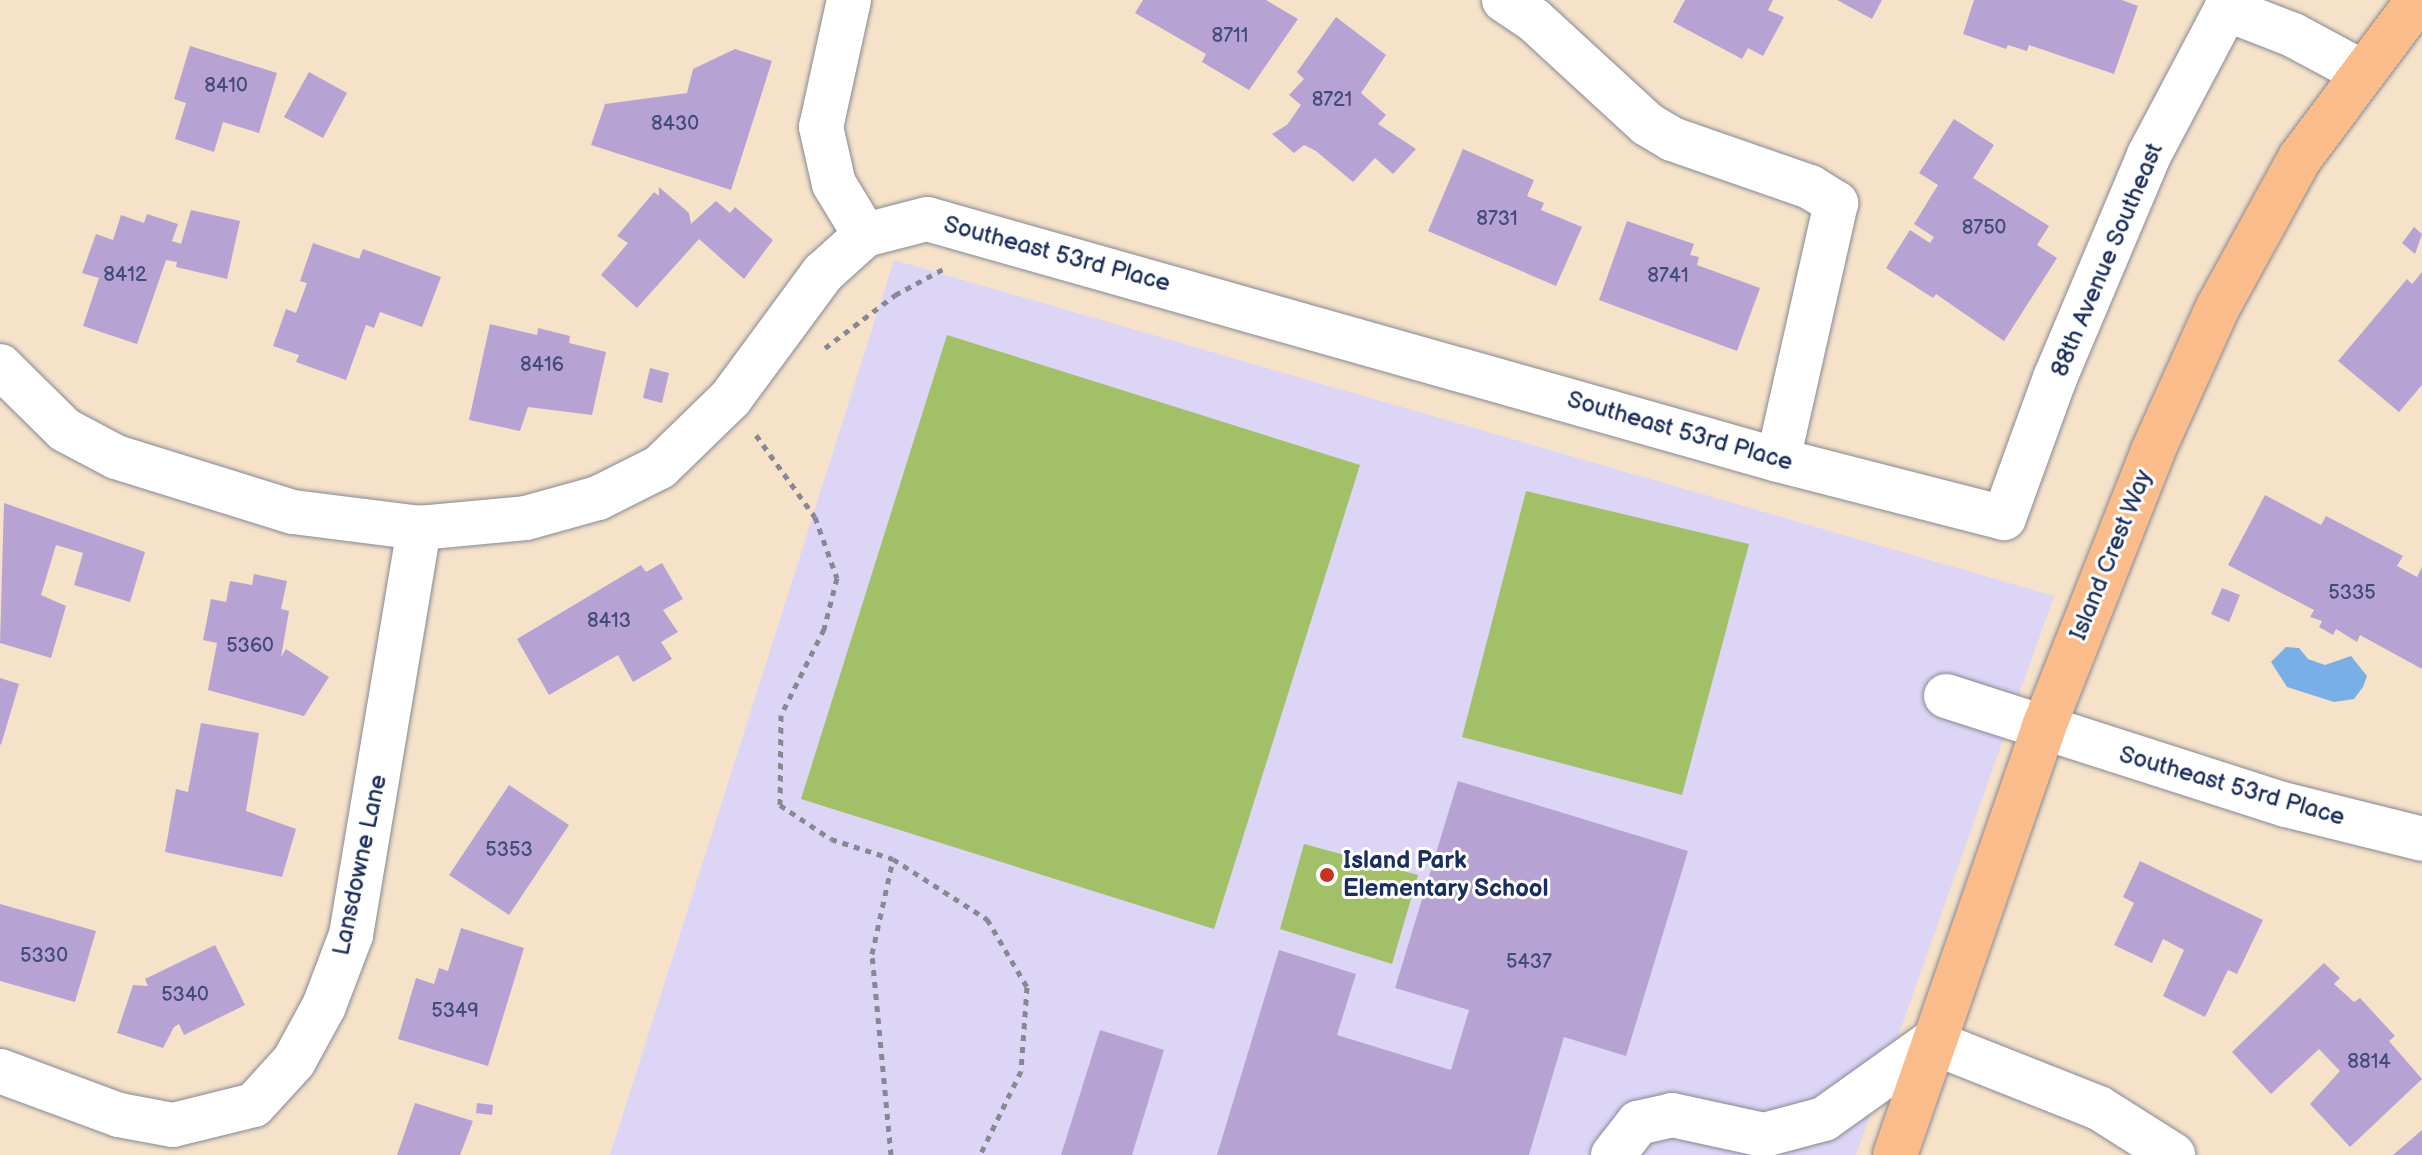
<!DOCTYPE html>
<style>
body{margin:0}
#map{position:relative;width:2422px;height:1155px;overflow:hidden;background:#f5e2c9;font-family:"Balsamiq Sans",sans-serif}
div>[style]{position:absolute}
.built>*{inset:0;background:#ddd5f6}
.green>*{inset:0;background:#a1c068}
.water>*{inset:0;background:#78afe7}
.building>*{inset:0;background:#b7a3d3}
.path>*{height:5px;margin-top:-2.5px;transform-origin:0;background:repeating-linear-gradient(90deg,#888894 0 6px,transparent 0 12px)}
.roads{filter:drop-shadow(0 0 2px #888894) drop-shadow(0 0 2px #888894)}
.minor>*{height:44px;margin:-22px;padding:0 22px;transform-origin:22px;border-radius:22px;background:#fff}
.major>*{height:44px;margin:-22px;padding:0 22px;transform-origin:22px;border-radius:22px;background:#f9bc8a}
.dots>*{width:22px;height:22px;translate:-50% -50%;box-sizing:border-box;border:4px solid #fff;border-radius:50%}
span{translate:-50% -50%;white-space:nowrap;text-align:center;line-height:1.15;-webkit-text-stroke:6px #fff;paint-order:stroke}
.number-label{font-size:20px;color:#424c7b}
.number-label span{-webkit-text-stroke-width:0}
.street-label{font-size:24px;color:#1b2f5e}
.poi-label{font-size:24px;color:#1b2f5e;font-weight:700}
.left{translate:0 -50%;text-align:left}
</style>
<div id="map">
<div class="built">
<i style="clip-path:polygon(894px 260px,2054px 596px,1856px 1155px,610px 1155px)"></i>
</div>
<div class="green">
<i style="clip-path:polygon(947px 335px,1360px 465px,1214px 929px,801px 799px)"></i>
<i style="clip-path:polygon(1526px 491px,1749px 544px,1682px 795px,1462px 737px)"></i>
<i style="clip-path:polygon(1304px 844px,1418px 875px,1392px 964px,1280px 929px)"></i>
</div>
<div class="water">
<i style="clip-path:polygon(2286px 647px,2299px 648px,2308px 659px,2325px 665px,2351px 656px,2367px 676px,2363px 687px,2354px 699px,2334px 702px,2287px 687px,2271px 662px)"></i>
</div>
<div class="building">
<i style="clip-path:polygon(1143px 0,1266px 0,1298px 19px,1249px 90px,1202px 62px,1206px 54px,1135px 13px)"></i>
<i style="clip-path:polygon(1685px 0,1773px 0,1768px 10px,1784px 17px,1763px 56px,1748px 48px,1742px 59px,1673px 22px)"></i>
<i style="clip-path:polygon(1837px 0,1882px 0,1872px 19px)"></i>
<i style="clip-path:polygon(1974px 0,2122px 0,2138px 6px,2114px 74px,2029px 45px,2027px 51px,2008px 45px,2006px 49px,1963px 34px)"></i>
<i style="clip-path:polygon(1336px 17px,1386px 55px,1361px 93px,1386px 115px,1378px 124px,1416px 149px,1393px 174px,1375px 158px,1353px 182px,1316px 151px,1304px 145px,1294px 153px,1272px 134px,1287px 125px,1301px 105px,1289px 95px,1304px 79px,1297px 72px)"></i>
<i style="clip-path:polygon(190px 46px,277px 73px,259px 133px,223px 122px,214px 152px,175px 139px,186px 103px,174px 99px)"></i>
<i style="clip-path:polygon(735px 49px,772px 61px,731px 190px,591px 145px,605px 104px,687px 93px,693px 69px)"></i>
<i style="clip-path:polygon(309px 72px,347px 93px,323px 138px,284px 117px)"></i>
<i style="clip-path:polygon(1954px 119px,1994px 145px,1973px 178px,2049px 226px,2037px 245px,2057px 258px,2004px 341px,1936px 294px,1933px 298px,1886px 268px,1910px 230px,1930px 243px,1934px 237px,1914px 224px,1938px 185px,1919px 173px)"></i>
<i style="clip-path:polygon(1463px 149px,1534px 180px,1527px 196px,1544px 203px,1541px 210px,1582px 227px,1556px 286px,1428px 231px)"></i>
<i style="clip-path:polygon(659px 187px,689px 213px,691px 224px,716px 201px,730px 213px,735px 207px,773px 240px,744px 279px,699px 239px,637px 308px,601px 275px,628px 243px,617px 236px,654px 192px,659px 196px)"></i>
<i style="clip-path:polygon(191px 210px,240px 221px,227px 279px,176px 267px,177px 262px,166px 260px,137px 344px,83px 326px,99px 278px,82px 273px,96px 234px,113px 240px,121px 215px,144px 223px,147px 214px,178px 224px,172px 241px,181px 244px)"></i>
<i style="clip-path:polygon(1627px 221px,1694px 244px,1690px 255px,1699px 257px,1697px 265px,1760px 288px,1737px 351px,1599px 300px)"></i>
<i style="clip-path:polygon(2414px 227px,2422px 234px,2415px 254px,2402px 243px)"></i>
<i style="clip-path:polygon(313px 243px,359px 259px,363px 249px,441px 277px,422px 327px,380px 312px,374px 328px,366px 325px,346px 380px,296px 362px,299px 355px,273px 346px,286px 309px,296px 313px,307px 283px,300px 281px)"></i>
<i style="clip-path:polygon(2422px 272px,2422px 385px,2399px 412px,2338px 361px,2407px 279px,2412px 284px)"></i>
<i style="clip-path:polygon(490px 324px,537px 335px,538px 328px,570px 336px,569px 343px,606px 352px,592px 415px,528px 407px,520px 431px,469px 420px)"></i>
<i style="clip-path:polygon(650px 368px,669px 373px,662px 403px,643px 398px)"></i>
<i style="clip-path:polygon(2265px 495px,2321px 525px,2326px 516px,2403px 556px,2397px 566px,2417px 577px,2422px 567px,2422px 669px,2360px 635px,2357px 642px,2336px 629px,2333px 635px,2319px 627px,2322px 621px,2310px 617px,2314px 610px,2228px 565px)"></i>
<i style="clip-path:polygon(4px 503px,145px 552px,130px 602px,74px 585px,83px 553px,56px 545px,41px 595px,66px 606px,51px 658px,0 643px)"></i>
<i style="clip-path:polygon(662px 563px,683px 599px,663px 610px,678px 632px,661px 642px,672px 659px,633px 682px,618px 655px,549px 695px,517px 639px,641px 565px,646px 572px)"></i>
<i style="clip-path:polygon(254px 574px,287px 581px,281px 609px,289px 611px,281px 657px,286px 649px,329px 677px,304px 716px,208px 690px,217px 643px,203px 640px,211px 599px,226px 602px,230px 581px,252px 585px)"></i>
<i style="clip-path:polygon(2222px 588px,2240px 595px,2229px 622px,2211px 614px)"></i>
<i style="clip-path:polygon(0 678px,19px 684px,1px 745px,0 744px)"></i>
<i style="clip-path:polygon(201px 723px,259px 733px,246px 811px,296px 829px,282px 877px,165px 852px,176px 789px,188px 792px)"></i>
<i style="clip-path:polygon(1458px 781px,1688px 851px,1626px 1056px,1564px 1037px,1529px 1155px,1217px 1155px,1279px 950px,1356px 974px,1337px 1035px,1451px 1070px,1469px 1010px,1395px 988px)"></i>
<i style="clip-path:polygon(509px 785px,569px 825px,509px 915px,449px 875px)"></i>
<i style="clip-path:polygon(2140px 861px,2263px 920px,2237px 974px,2228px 970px,2205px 1017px,2163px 996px,2184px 950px,2163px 939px,2152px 963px,2114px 945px,2134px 903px,2123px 897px)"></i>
<i style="clip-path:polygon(0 904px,96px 931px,75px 1002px,0 981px)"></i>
<i style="clip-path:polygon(461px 928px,524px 948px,488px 1066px,398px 1039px,416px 978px,434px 984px,439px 968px,448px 971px)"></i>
<i style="clip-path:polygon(215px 945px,245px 1005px,184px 1035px,179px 1024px,174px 1027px,163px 1048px,117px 1033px,133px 985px,148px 986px,145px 979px)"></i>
<i style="clip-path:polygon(2324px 963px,2340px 978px,2334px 984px,2354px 1002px,2360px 998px,2395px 1036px,2389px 1041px,2422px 1079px,2350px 1147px,2310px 1104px,2340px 1071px,2319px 1049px,2271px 1094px,2232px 1052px)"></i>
<i style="clip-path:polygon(1100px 1030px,1164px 1050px,1132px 1155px,1061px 1155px)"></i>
<i style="clip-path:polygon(415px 1103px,473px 1121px,460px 1155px,397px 1155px)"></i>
<i style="clip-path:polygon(477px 1103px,493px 1105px,492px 1115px,476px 1113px)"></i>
<i style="clip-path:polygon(2422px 1130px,2422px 1155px,2393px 1155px)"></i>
</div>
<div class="path">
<i style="left:825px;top:348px;width:88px;rotate:-37.1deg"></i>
<i style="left:895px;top:295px;width:55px;rotate:-28.4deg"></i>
<i style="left:756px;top:435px;width:101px;rotate:54.3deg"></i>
<i style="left:815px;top:517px;width:65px;rotate:70.2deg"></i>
<i style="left:837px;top:578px;width:53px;rotate:104.3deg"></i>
<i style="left:824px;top:629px;width:96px;rotate:116.6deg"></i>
<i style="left:781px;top:715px;width:90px;rotate:90.6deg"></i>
<i style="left:780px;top:805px;width:61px;rotate:33.7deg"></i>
<i style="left:831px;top:839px;width:65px;rotate:17.9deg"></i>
<i style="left:893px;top:859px;width:112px;rotate:32.6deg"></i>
<i style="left:987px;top:919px;width:79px;rotate:59.5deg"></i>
<i style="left:1027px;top:987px;width:84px;rotate:94.1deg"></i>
<i style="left:1021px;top:1071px;width:93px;rotate:116deg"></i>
<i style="left:891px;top:1155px;width:202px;rotate:-95.4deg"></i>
<i style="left:872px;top:954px;width:97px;rotate:-77.5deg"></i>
</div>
<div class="roads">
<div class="minor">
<i style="left:849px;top:0;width:130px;rotate:102.4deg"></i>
<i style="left:821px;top:127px;width:58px;rotate:77.2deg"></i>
<i style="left:834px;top:184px;width:60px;rotate:58.7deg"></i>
<i style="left:1504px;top:0;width:36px;rotate:34deg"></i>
<i style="left:1534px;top:20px;width:154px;rotate:42.6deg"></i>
<i style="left:1647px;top:124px;width:29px;rotate:31deg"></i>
<i style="left:1672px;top:139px;width:146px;rotate:19.2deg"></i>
<i style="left:1810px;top:187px;width:31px;rotate:32deg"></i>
<i style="left:1836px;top:203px;width:263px;rotate:102.7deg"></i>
<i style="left:2226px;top:9px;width:72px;rotate:21.2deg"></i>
<i style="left:2293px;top:35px;width:78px;rotate:28.2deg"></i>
<i style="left:0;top:366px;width:91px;rotate:44.6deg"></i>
<i style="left:65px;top:430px;width:58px;rotate:27.9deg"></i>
<i style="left:116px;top:457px;width:185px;rotate:17.3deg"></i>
<i style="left:293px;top:512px;width:127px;rotate:7.2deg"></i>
<i style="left:419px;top:528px;width:107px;rotate:-5.3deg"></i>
<i style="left:526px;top:518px;width:75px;rotate:-15.5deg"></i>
<i style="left:598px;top:498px;width:69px;rotate:-26.6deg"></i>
<i style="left:660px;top:467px;width:98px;rotate:-44.2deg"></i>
<i style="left:730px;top:399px;width:157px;rotate:-53.6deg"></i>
<i style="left:823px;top:273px;width:57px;rotate:-42.1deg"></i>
<i style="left:865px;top:235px;width:64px;rotate:-14.5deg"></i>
<i style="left:927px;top:219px;width:884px;rotate:15.81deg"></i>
<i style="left:1778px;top:460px;width:233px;rotate:14.4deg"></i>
<i style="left:2004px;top:518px;width:149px;rotate:-70deg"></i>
<i style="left:2055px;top:378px;width:242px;rotate:-67.1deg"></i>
<i style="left:2149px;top:155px;width:175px;rotate:-62.1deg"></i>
<i style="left:1946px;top:696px;width:357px;rotate:17.8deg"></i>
<i style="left:2286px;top:805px;width:140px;rotate:14deg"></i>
<i style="left:0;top:1071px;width:127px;rotate:20.3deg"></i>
<i style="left:119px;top:1115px;width:55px;rotate:10.5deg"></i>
<i style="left:173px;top:1125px;width:83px;rotate:-13.9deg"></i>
<i style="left:254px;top:1105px;width:59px;rotate:-47.7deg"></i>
<i style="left:294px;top:1061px;width:63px;rotate:-61.4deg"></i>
<i style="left:324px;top:1006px;width:76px;rotate:-69.2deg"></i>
<i style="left:351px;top:935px;width:413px;rotate:-80.5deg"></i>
<i style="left:1613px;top:1155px;width:41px;rotate:-52deg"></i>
<i style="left:1638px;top:1123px;width:35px;rotate:-13deg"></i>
<i style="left:1672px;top:1115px;width:94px;rotate:12.3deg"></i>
<i style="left:1764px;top:1135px;width:62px;rotate:-14.9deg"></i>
<i style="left:1824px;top:1119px;width:133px;rotate:-35.5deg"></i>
<i style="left:1932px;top:1042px;width:180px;rotate:21.6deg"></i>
<i style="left:2099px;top:1108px;width:88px;rotate:32.4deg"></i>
</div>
<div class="major">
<i style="left:1895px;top:1155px;width:451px;rotate:-70.8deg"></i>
<i style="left:2043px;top:729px;width:297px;rotate:-68.4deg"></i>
<i style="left:2152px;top:453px;width:160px;rotate:-65.7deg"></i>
<i style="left:2218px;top:307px;width:170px;rotate:-61.2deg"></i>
<i style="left:2300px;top:158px;width:197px;rotate:-53.2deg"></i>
</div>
</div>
<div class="dots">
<i style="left:1327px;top:875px;background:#c8321e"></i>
</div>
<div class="number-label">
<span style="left:1230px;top:36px">8711</span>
<span style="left:226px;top:86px">8410</span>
<span style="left:1332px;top:100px">8721</span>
<span style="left:675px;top:124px">8430</span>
<span style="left:1497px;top:219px">8731</span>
<span style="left:1984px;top:228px">8750</span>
<span style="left:125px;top:275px">8412</span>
<span style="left:1668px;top:276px">8741</span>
<span style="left:542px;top:365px">8416</span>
<span style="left:2352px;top:593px">5335</span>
<span style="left:609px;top:621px">8413</span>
<span style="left:250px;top:646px">5360</span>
<span style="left:509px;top:850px">5353</span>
<span style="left:44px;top:956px">5330</span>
<span style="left:1529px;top:962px">5437</span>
<span style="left:185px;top:995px">5340</span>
<span style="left:455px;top:1011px">5349</span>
<span style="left:2369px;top:1062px">8814</span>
</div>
<div class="street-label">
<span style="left:1057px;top:254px;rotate:15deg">Southeast 53rd Place</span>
<span style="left:2107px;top:260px;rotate:-67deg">88th Avenue Southeast</span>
<span style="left:1680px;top:431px;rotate:16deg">Southeast 53rd Place</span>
<span style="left:2111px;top:555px;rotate:-68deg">Island Crest Way</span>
<span style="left:2232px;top:786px;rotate:16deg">Southeast 53rd Place</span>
<span style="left:360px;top:865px;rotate:-78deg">Lansdowne Lane</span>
</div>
<div class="poi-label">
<span class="left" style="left:1343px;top:875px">Island Park<br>Elementary School</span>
</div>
</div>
